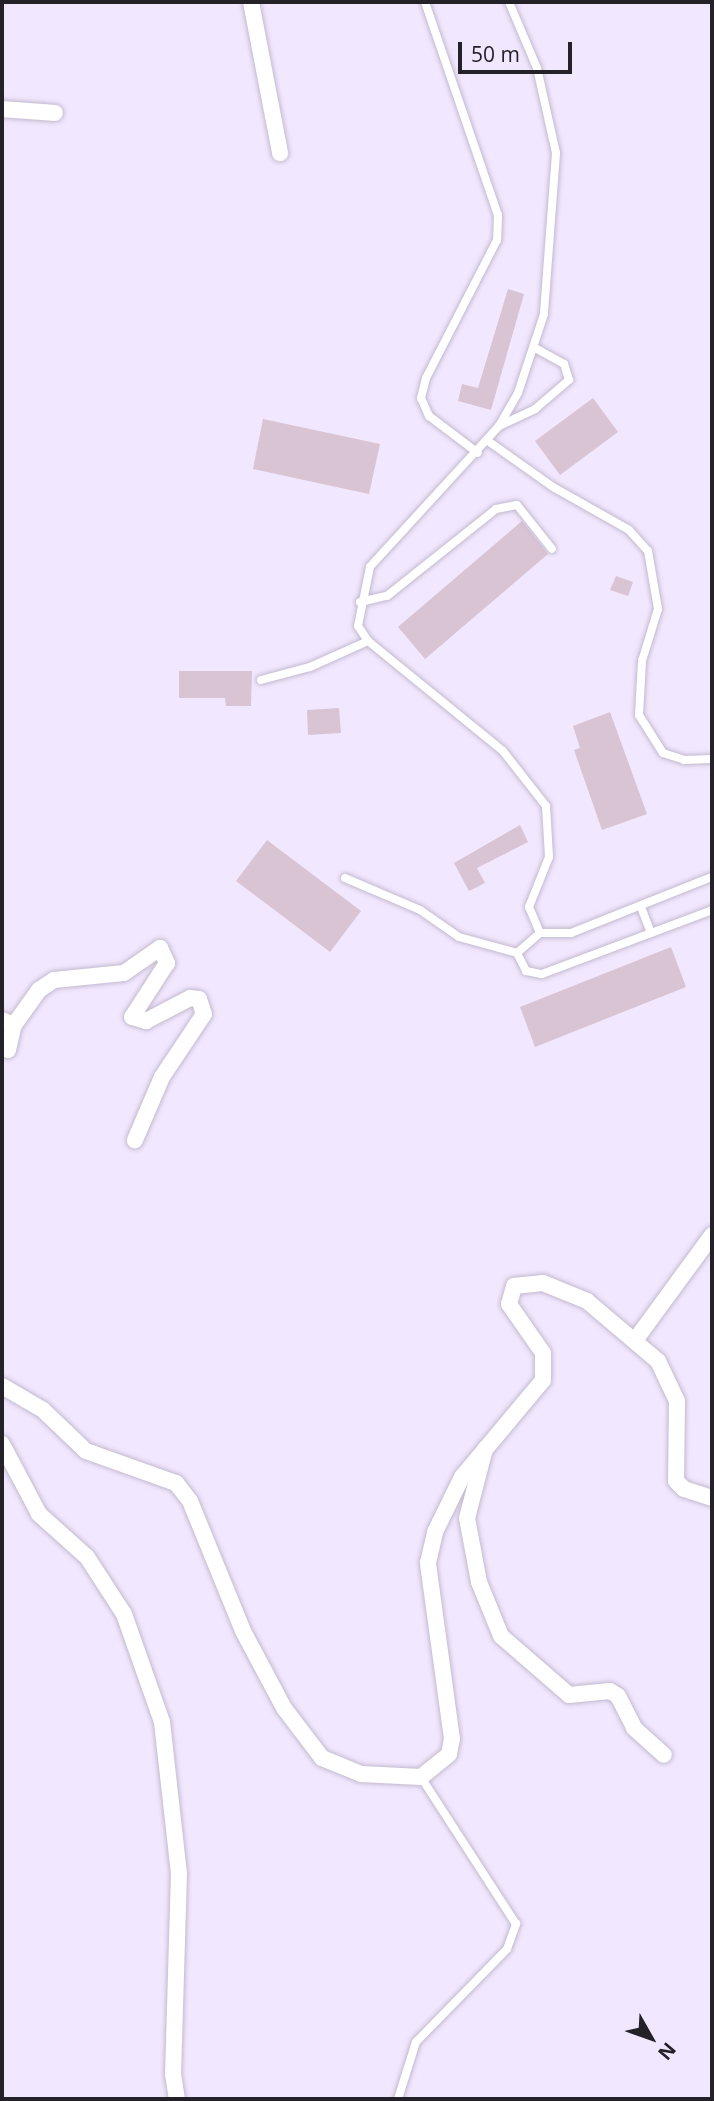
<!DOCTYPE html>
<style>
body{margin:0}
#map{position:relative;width:714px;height:2101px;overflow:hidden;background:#f1e7fe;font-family:"Open Sans",sans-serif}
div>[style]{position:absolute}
.building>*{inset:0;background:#d9c4d3}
.roads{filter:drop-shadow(0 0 2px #c3bacf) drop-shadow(0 0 2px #c3bacf)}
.service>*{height:8px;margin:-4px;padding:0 4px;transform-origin:4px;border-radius:4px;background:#fff}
.minor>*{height:16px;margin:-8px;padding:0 8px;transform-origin:8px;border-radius:8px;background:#fff}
span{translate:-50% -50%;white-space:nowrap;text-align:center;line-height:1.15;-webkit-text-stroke:6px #f1e7fe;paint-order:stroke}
.frame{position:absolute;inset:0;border:4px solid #252129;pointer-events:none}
.north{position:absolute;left:616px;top:2003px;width:70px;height:70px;-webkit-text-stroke:5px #f1e7fe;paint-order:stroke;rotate:130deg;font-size:19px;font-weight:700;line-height:28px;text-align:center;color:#252129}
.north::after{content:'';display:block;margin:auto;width:24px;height:32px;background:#252129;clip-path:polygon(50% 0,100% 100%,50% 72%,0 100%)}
.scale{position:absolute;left:458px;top:42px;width:114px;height:32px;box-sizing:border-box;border:4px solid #252129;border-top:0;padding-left:9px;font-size:21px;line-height:24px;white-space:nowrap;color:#252129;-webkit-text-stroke:5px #f1e7fe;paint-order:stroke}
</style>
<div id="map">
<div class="building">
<i style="clip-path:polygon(508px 289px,524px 294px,491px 410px,458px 401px,462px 384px,478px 388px)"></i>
<i style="clip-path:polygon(593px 398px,618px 432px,560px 475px,535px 441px)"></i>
<i style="clip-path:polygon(263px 419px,380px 444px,369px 494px,253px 469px)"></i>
<i style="clip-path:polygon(522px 521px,548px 554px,425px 659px,398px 627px)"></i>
<i style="clip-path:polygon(616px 576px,633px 582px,628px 596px,610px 590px)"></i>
<i style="clip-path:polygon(179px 671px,252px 671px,251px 706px,226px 706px,225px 698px,179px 698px)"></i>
<i style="clip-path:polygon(339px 708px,341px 733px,308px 735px,307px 710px)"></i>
<i style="clip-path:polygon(610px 712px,647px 814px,602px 830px,574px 750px,580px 748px,573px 726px)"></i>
<i style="clip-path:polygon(520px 825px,528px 842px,477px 868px,485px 883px,469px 891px,454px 863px)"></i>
<i style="clip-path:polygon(267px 840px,361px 911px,330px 952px,236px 881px)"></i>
<i style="clip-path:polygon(671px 947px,686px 987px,535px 1047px,520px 1007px)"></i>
</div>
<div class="roads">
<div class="service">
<i style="left:425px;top:2px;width:225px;rotate:71.1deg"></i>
<i style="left:498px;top:215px;width:25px;rotate:92deg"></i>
<i style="left:497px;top:240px;width:155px;rotate:117.2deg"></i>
<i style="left:426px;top:378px;width:21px;rotate:104deg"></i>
<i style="left:421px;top:398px;width:20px;rotate:66deg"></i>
<i style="left:429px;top:416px;width:61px;rotate:37.1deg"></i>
<i style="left:509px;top:2px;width:72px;rotate:67deg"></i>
<i style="left:537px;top:68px;width:87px;rotate:77.4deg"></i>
<i style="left:556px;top:153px;width:161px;rotate:94.3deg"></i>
<i style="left:544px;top:314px;width:83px;rotate:108.2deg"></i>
<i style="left:518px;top:393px;width:38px;rotate:120deg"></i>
<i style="left:499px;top:426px;width:191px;rotate:132.5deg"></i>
<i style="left:370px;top:567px;width:60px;rotate:101.5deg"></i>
<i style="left:358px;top:626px;width:18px;rotate:56deg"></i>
<i style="left:368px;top:641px;width:174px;rotate:39.2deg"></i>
<i style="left:503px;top:751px;width:70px;rotate:52deg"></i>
<i style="left:546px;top:806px;width:51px;rotate:86.6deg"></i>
<i style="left:549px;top:857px;width:54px;rotate:111.8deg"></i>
<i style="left:529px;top:907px;width:28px;rotate:67deg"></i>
<i style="left:540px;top:933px;width:31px"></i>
<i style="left:571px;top:933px;width:152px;rotate:-21.7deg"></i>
<i style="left:499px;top:426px;width:40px;rotate:-25deg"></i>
<i style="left:535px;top:409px;width:45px;rotate:-40.5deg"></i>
<i style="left:569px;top:380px;width:17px;rotate:-107deg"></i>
<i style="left:564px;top:364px;width:33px;rotate:-151deg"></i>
<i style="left:488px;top:441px;width:80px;rotate:35.3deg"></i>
<i style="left:553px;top:487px;width:87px;rotate:29.5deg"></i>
<i style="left:629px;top:530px;width:28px;rotate:48deg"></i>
<i style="left:648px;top:551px;width:59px;rotate:80.2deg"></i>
<i style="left:658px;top:609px;width:54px;rotate:107.1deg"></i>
<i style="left:642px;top:661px;width:54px;rotate:93.2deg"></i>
<i style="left:639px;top:715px;width:45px;rotate:57.7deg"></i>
<i style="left:663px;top:753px;width:22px;rotate:18deg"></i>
<i style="left:684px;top:760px;width:28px;rotate:-2deg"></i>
<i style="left:360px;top:602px;width:28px;rotate:-13deg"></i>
<i style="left:387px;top:596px;width:139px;rotate:-38.6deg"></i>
<i style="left:496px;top:509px;width:21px;rotate:-11deg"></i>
<i style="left:517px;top:505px;width:56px;rotate:51.5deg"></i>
<i style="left:261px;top:680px;width:51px;rotate:-14.9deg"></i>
<i style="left:310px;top:667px;width:64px;rotate:-24.1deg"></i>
<i style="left:345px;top:878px;width:82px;rotate:23.1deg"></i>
<i style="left:420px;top:910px;width:47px;rotate:34.7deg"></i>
<i style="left:459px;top:937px;width:60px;rotate:15.4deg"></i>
<i style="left:517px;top:953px;width:20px;rotate:63deg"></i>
<i style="left:526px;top:971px;width:16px;rotate:11deg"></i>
<i style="left:542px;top:974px;width:182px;rotate:-20.6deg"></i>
<i style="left:641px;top:907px;width:28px;rotate:69deg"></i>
<i style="left:517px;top:953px;width:30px;rotate:-41deg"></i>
<i style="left:398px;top:2099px;width:60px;rotate:-72.5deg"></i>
<i style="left:416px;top:2042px;width:130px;rotate:-45.6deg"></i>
<i style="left:507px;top:1949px;width:27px;rotate:-70deg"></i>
<i style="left:516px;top:1924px;width:175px;rotate:-122.9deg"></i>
</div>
<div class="minor">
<i style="left:251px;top:2px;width:154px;rotate:79.1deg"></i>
<i style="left:2px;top:109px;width:53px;rotate:4.3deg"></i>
<i style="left:2px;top:1020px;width:13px;rotate:23deg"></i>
<i style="left:14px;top:1025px;width:43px;rotate:-54.5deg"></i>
<i style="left:39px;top:990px;width:18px;rotate:-34deg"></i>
<i style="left:54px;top:980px;width:70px;rotate:-5.7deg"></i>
<i style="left:124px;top:973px;width:44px;rotate:-34.8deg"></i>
<i style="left:160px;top:948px;width:17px;rotate:65deg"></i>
<i style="left:167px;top:963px;width:64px;rotate:122.9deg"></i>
<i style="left:132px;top:1017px;width:15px;rotate:16deg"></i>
<i style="left:146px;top:1021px;width:50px;rotate:-27.6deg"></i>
<i style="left:190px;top:998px;width:9px;rotate:6deg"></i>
<i style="left:199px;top:999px;width:16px;rotate:72deg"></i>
<i style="left:204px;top:1014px;width:76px;rotate:123.7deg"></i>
<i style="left:162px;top:1077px;width:69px;rotate:113.2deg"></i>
<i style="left:8px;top:1050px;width:26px;rotate:-77deg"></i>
<i style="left:636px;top:1339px;width:129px;rotate:-53.8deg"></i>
<i style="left:2px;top:1386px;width:48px;rotate:30.3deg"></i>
<i style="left:43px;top:1410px;width:59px;rotate:43.6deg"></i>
<i style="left:86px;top:1451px;width:96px;rotate:19.6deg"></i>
<i style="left:176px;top:1483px;width:23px;rotate:52deg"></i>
<i style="left:190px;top:1501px;width:140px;rotate:67.8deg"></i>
<i style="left:243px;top:1631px;width:87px;rotate:62deg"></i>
<i style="left:284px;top:1708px;width:63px;rotate:52.8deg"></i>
<i style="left:322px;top:1758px;width:42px;rotate:22.3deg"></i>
<i style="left:361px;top:1774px;width:60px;rotate:2.9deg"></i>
<i style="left:421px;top:1777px;width:36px;rotate:-39deg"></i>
<i style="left:449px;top:1754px;width:15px;rotate:-79deg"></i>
<i style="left:452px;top:1739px;width:178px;rotate:-97.8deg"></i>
<i style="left:428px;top:1563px;width:32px;rotate:-77deg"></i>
<i style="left:435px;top:1532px;width:61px;rotate:-63.9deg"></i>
<i style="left:462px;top:1477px;width:126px;rotate:-50.1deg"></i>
<i style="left:543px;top:1380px;width:27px;rotate:-90deg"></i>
<i style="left:543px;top:1353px;width:60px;rotate:-124.8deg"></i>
<i style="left:509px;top:1304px;width:19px;rotate:-74deg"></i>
<i style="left:514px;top:1286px;width:29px;rotate:-6deg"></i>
<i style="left:543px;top:1283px;width:48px;rotate:22.2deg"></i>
<i style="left:587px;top:1301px;width:93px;rotate:40.2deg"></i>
<i style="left:658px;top:1361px;width:44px;rotate:64.6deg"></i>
<i style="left:677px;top:1401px;width:80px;rotate:90.7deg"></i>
<i style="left:676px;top:1481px;width:11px;rotate:45deg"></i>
<i style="left:684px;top:1489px;width:29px;rotate:18deg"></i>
<i style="left:2px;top:1444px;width:79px;rotate:62.1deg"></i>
<i style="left:39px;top:1514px;width:64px;rotate:41.9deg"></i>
<i style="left:87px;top:1557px;width:68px;rotate:57deg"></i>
<i style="left:124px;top:1614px;width:114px;rotate:70.6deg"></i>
<i style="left:162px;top:1722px;width:152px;rotate:83.6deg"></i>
<i style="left:179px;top:1873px;width:201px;rotate:91.7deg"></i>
<i style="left:173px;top:2074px;width:25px;rotate:81deg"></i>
<i style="left:485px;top:1449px;width:71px;rotate:104.6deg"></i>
<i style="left:467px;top:1518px;width:65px;rotate:79.4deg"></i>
<i style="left:479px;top:1582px;width:58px;rotate:67.8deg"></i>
<i style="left:501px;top:1636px;width:90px;rotate:40.9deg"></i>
<i style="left:569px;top:1695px;width:41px;rotate:-5.6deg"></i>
<i style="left:610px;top:1691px;width:9px;rotate:32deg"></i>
<i style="left:618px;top:1696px;width:36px;rotate:63deg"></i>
<i style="left:634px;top:1728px;width:40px;rotate:42deg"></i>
</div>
</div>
<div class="frame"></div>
<div class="north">N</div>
<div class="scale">50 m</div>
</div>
